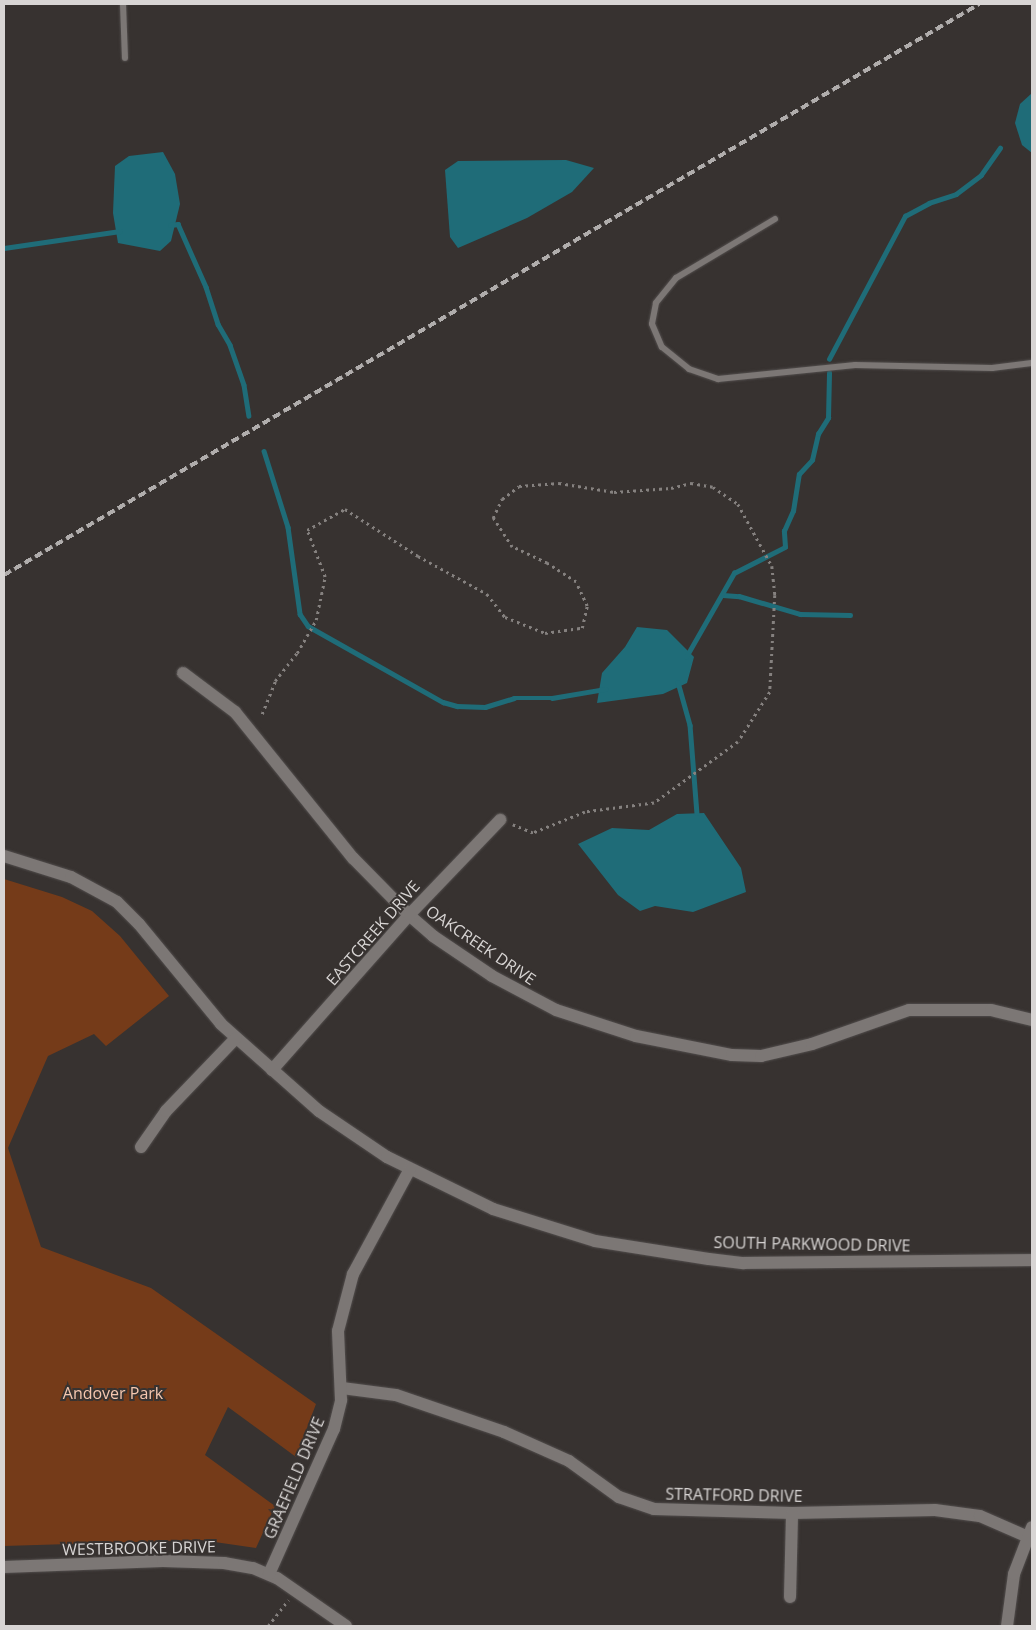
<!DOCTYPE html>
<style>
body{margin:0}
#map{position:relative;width:1036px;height:1630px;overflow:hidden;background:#373230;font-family:"Open Sans",sans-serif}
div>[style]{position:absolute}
.green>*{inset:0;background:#753b19}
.water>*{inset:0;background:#1f6c78}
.stream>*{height:4.5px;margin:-2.25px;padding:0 2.25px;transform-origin:2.25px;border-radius:2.25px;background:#1f6c78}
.path>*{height:2.5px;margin-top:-1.25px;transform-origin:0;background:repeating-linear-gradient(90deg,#85817f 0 2.5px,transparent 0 6.5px)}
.roads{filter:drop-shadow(0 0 1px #524e4d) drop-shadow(0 0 1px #524e4d)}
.service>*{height:6px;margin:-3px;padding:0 3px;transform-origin:3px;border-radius:3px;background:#7c7775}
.minor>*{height:12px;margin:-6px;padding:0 6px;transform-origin:6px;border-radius:6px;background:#7c7775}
.rail>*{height:4px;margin-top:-2px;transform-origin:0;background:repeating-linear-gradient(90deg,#b0adac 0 8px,transparent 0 12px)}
span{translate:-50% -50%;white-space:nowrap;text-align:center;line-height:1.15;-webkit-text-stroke:4px #373230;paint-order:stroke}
.street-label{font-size:16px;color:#d8d5d4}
.park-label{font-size:16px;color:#f5c7af}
.frame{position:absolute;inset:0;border:5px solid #d8d5d4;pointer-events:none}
</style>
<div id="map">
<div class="green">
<i style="clip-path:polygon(4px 879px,62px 897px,92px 911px,120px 936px,169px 996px,106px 1046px,94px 1034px,48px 1056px,8px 1148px,41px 1247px,151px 1288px,316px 1404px,296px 1457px,228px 1407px,205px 1455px,275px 1506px,256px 1548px,201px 1540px,4px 1546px)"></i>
</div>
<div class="water">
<i style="clip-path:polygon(1032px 93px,1032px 153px,1022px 145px,1015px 123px,1020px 104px)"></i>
<i style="clip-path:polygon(163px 152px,175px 174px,180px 204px,171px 241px,160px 251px,118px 243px,113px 213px,115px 166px,129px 156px)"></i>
<i style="clip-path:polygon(566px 160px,594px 168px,572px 192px,527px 218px,458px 248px,450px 237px,445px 170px,458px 161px)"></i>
<i style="clip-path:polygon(637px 627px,667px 630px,694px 657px,687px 683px,663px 694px,597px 703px,602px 673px,625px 647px)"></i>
<i style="clip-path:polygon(704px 813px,741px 868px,746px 892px,693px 912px,655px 906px,640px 911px,618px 895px,578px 844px,612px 828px,649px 830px,677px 814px)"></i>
</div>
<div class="stream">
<i style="left:170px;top:225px;width:8px;rotate:-7deg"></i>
<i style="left:178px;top:224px;width:69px;rotate:66deg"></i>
<i style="left:206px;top:287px;width:39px;rotate:72deg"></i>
<i style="left:218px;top:324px;width:24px;rotate:60deg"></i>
<i style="left:230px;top:345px;width:42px;rotate:70.7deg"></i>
<i style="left:244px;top:385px;width:31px;rotate:81deg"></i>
<i style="left:4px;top:248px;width:117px;rotate:-8.3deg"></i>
<i style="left:829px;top:359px;width:162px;rotate:-62deg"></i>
<i style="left:905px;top:216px;width:27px;rotate:-28deg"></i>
<i style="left:929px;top:203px;width:28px;rotate:-18deg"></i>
<i style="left:956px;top:194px;width:31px;rotate:-37deg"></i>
<i style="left:981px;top:175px;width:33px;rotate:-55deg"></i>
<i style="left:264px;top:451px;width:80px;rotate:72.5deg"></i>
<i style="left:288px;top:527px;width:88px;rotate:82.1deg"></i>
<i style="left:300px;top:614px;width:14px;rotate:56deg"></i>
<i style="left:308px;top:626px;width:155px;rotate:29.4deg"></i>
<i style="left:443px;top:702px;width:15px;rotate:16deg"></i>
<i style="left:457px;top:706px;width:28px;rotate:2deg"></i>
<i style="left:485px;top:707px;width:30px;rotate:-17deg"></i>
<i style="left:514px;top:698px;width:38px"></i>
<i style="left:552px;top:698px;width:54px;rotate:-9.6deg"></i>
<i style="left:723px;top:595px;width:16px;rotate:4deg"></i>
<i style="left:739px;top:596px;width:64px;rotate:16.4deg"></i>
<i style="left:800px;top:614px;width:50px;rotate:1.1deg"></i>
<i style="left:686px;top:657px;width:97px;rotate:-60.3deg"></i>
<i style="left:734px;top:573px;width:57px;rotate:-27deg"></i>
<i style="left:785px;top:547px;width:16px;rotate:-94deg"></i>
<i style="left:784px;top:531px;width:22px;rotate:-66deg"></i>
<i style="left:793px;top:511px;width:37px;rotate:-81deg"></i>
<i style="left:799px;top:474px;width:19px;rotate:-47deg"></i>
<i style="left:812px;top:460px;width:27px;rotate:-77deg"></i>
<i style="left:818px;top:434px;width:19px;rotate:-58deg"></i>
<i style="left:828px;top:418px;width:45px;rotate:-88.7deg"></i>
<i style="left:678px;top:682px;width:45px;rotate:74.4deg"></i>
<i style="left:690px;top:725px;width:88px;rotate:85.5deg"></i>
</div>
<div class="path">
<i style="left:262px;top:714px;width:35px;rotate:-68deg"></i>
<i style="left:275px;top:681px;width:36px;rotate:-52deg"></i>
<i style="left:297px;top:653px;width:38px;rotate:-60deg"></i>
<i style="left:316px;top:620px;width:44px;rotate:-78.2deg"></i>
<i style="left:325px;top:577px;width:50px;rotate:-111deg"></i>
<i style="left:307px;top:530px;width:43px;rotate:-28.9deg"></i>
<i style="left:345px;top:509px;width:87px;rotate:32.8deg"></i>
<i style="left:418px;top:556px;width:79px;rotate:28.8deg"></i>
<i style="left:487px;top:594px;width:29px;rotate:52deg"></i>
<i style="left:505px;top:617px;width:43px;rotate:21.8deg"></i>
<i style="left:545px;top:633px;width:37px;rotate:-8deg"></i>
<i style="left:582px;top:628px;width:23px;rotate:-77deg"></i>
<i style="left:587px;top:606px;width:26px;rotate:-115deg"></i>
<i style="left:576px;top:582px;width:35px;rotate:-147deg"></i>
<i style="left:547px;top:563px;width:38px;rotate:-155deg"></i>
<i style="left:512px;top:547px;width:35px;rotate:-123deg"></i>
<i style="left:493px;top:518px;width:21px;rotate:-65deg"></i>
<i style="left:502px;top:499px;width:21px;rotate:-37deg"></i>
<i style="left:519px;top:486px;width:40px;rotate:-4.3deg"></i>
<i style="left:559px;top:483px;width:56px;rotate:9.3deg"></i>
<i style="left:614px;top:492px;width:57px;rotate:-4deg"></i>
<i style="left:671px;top:488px;width:21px;rotate:-14deg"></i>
<i style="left:691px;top:483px;width:22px;rotate:10deg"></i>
<i style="left:713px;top:487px;width:30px;rotate:34deg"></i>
<i style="left:738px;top:504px;width:71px;rotate:61.3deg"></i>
<i style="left:772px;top:566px;width:29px;rotate:84deg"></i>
<i style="left:775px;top:595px;width:97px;rotate:93deg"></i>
<i style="left:770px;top:692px;width:59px;rotate:122.6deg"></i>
<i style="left:738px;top:742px;width:104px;rotate:144deg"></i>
<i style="left:654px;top:803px;width:70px;rotate:172.6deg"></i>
<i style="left:585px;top:812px;width:56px;rotate:158deg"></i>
<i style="left:533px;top:833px;width:22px;rotate:-158deg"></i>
<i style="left:268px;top:1626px;width:33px;rotate:-52deg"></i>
</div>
<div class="roads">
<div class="service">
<i style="left:123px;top:4px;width:54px;rotate:87.9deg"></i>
<i style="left:775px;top:219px;width:115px;rotate:149.2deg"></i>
<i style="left:676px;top:278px;width:32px;rotate:129deg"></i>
<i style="left:656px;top:303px;width:21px;rotate:101deg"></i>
<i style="left:652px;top:324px;width:25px;rotate:67deg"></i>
<i style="left:662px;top:347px;width:35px;rotate:39deg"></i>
<i style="left:689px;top:369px;width:31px;rotate:19deg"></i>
<i style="left:718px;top:379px;width:138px;rotate:-5.8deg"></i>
<i style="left:855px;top:365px;width:137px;rotate:1.3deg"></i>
<i style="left:992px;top:368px;width:40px;rotate:-7.1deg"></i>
</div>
<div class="minor">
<i style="left:183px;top:673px;width:65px;rotate:36.9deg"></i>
<i style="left:235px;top:712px;width:188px;rotate:51.1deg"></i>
<i style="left:353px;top:858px;width:80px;rotate:45.5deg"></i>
<i style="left:409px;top:915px;width:32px;rotate:41deg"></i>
<i style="left:433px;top:936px;width:71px;rotate:34.1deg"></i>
<i style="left:492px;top:976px;width:72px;rotate:28deg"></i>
<i style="left:556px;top:1010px;width:84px;rotate:18deg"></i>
<i style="left:636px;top:1036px;width:98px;rotate:11.2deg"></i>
<i style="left:732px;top:1055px;width:29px;rotate:2deg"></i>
<i style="left:761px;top:1056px;width:52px;rotate:-13.2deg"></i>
<i style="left:812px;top:1044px;width:103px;rotate:-19.3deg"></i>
<i style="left:909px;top:1010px;width:82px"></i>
<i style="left:991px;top:1010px;width:42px;rotate:13.7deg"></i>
<i style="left:4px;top:856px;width:70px;rotate:17.4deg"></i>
<i style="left:71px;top:877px;width:52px;rotate:28.5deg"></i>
<i style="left:117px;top:902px;width:31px;rotate:45deg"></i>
<i style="left:139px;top:924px;width:129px;rotate:50.6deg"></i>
<i style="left:221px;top:1024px;width:131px;rotate:41.6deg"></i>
<i style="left:319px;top:1111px;width:82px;rotate:34.1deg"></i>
<i style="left:387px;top:1157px;width:118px;rotate:26.1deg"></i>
<i style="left:493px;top:1209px;width:107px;rotate:17.4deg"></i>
<i style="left:595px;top:1241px;width:115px;rotate:9deg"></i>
<i style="left:709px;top:1259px;width:35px;rotate:7deg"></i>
<i style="left:744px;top:1263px;width:288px;rotate:-0.6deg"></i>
<i style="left:272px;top:1070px;width:207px;rotate:-48.5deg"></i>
<i style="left:409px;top:915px;width:132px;rotate:-46.2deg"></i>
<i style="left:141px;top:1147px;width:44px;rotate:-55.2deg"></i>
<i style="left:166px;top:1111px;width:101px;rotate:-46.2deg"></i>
<i style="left:342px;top:1388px;width:54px;rotate:7.4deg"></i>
<i style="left:396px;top:1395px;width:114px;rotate:18.9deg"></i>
<i style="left:504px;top:1432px;width:71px;rotate:24deg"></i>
<i style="left:569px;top:1461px;width:62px;rotate:35.8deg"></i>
<i style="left:619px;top:1497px;width:37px;rotate:19deg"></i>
<i style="left:654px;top:1509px;width:138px;rotate:1.7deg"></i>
<i style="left:792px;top:1513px;width:143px;rotate:-1.2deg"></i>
<i style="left:935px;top:1510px;width:45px;rotate:7.6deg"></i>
<i style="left:980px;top:1516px;width:50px;rotate:23.5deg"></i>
<i style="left:4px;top:1567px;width:159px;rotate:-2.2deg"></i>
<i style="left:163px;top:1561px;width:61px;rotate:1.9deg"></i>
<i style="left:224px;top:1563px;width:29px;rotate:10deg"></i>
<i style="left:253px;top:1568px;width:26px;rotate:23deg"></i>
<i style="left:277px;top:1578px;width:84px;rotate:34.8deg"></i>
<i style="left:269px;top:1574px;width:159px;rotate:-65.9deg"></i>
<i style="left:334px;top:1429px;width:30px;rotate:-76deg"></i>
<i style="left:341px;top:1400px;width:69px;rotate:-92.5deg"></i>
<i style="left:338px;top:1331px;width:59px;rotate:-75.3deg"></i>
<i style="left:353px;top:1274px;width:119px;rotate:-61.5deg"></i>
<i style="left:790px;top:1597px;width:84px;rotate:-88.6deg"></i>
<i style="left:1007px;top:1626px;width:52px;rotate:-82.3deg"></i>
<i style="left:1014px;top:1574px;width:50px;rotate:-69deg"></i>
</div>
</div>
<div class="rail">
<i style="left:4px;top:575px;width:1130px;rotate:-30.35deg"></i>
</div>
<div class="street-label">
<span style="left:373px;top:933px;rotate:-49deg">EASTCREEK DRIVE</span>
<span style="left:481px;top:945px;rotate:34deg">OAKCREEK DRIVE</span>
<span style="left:812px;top:1244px;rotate:1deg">SOUTH PARKWOOD DRIVE</span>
<span style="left:294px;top:1478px;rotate:-67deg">GRAEFIELD DRIVE</span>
<span style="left:734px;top:1495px;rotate:1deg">STRATFORD DRIVE</span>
<span style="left:139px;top:1548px;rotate:-1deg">WESTBROOKE DRIVE</span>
</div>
<div class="park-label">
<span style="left:113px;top:1393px">Andover Park</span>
</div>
<div class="frame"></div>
</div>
